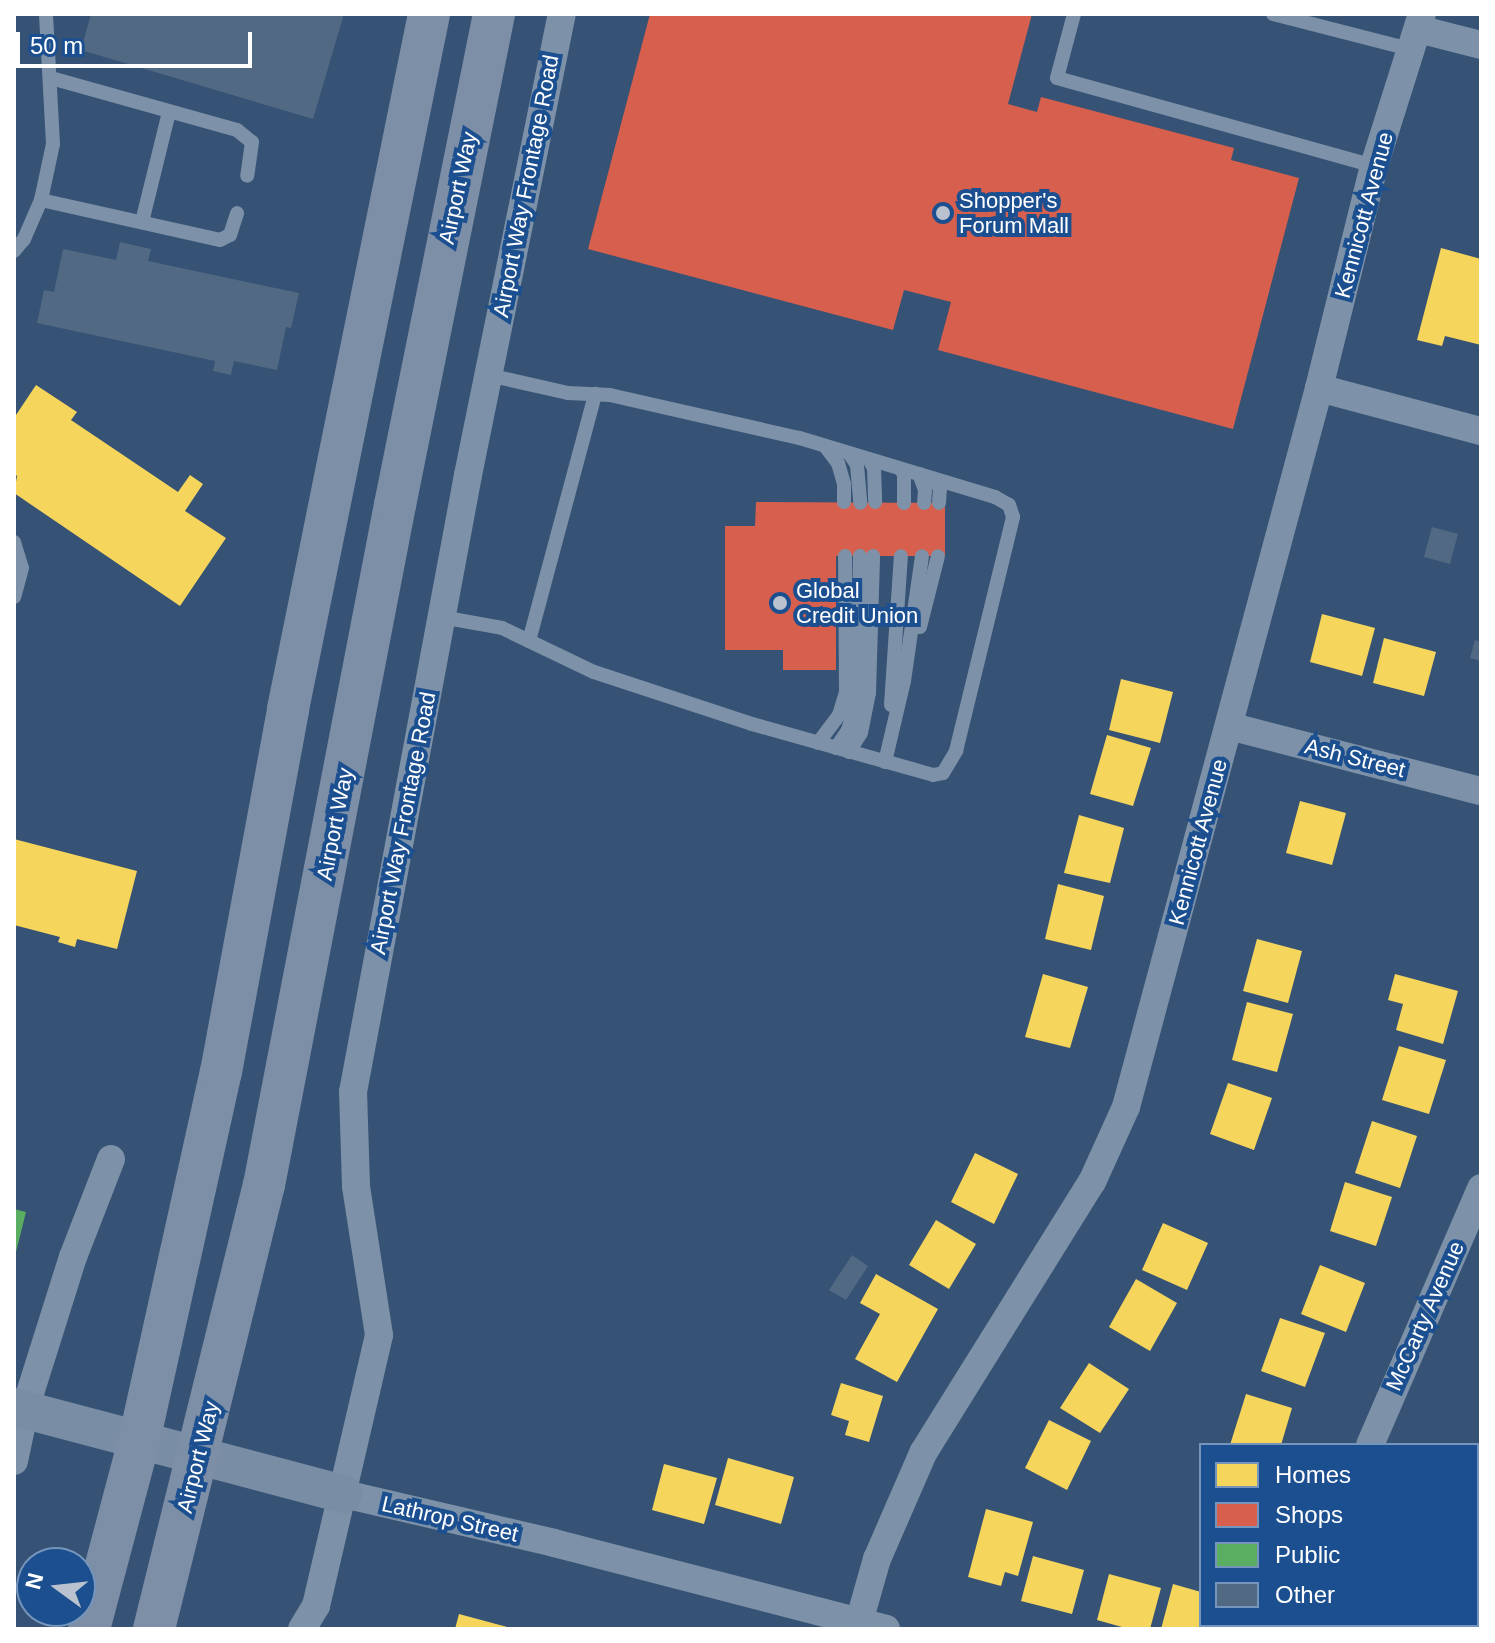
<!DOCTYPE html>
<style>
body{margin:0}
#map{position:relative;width:1495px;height:1643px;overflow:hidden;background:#365274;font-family:Arial,sans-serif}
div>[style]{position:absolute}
.homes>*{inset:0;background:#f6d55c}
.shops>*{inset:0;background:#d6604d}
.public>*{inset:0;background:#5aae61}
.building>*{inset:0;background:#526984}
.lane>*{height:14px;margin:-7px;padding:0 7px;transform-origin:7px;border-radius:7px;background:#7d92a8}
.street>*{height:28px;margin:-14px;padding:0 14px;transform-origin:14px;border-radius:14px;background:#7d92a8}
.secondary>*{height:38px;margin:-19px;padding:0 19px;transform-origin:19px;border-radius:19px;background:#798da4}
.primary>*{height:42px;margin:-21px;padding:0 21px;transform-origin:21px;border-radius:21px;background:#7d8ea7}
.dots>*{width:22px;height:22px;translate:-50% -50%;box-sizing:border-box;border:4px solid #1b4f8f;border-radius:50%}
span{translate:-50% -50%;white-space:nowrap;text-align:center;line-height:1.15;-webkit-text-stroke:8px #1b4f8f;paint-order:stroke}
.street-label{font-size:22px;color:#fff}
.poi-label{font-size:22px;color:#fff}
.left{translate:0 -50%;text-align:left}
.frame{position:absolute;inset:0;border:16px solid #fff;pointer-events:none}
.legend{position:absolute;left:1199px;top:1443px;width:280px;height:184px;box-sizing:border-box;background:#1b4f8f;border:2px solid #7695bc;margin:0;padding:10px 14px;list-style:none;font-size:24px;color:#fff}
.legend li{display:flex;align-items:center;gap:16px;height:40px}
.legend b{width:40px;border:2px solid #7695bc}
.north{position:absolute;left:16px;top:1547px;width:80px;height:80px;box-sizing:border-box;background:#1b4f8f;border:2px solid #7695bc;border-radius:50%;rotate:285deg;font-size:22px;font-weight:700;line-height:32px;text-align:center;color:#fff}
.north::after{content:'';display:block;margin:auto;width:28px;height:36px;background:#b9c2ce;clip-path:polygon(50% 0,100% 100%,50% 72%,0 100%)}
.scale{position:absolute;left:16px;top:32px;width:236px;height:36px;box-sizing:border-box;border:4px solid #fff;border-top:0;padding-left:10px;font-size:24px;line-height:28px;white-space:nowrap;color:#fff;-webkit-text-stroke:6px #1b4f8f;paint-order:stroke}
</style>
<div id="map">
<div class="homes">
<i style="clip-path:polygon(1441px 248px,1481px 259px,1481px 345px,1445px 336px,1442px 346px,1417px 340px)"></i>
<i style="clip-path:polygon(36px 385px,77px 412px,71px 420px,178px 492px,190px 475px,203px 484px,185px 511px,226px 538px,180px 606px,14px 493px,17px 476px,14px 474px,14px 418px)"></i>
<i style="clip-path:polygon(1322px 614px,1375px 628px,1362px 676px,1310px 662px)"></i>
<i style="clip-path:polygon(1384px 638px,1436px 652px,1424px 696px,1373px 683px)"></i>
<i style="clip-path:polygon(1121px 679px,1173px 692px,1160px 743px,1109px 730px)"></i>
<i style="clip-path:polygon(1107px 735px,1151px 748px,1133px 806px,1090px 794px)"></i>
<i style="clip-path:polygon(1300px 801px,1346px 813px,1332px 865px,1286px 853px)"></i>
<i style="clip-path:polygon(1079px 815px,1124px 828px,1110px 883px,1064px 873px)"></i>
<i style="clip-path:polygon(14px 839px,137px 871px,117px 949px,77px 939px,75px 947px,58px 942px,60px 937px,14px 925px)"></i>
<i style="clip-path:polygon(1058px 884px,1104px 896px,1091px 950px,1045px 939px)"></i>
<i style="clip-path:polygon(1257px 939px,1302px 951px,1288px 1003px,1243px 991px)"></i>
<i style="clip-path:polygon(1043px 974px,1088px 987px,1070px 1048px,1025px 1037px)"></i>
<i style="clip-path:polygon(1395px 974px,1458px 991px,1443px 1044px,1396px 1030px,1403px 1004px,1388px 1000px)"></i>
<i style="clip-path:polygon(1247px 1002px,1293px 1014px,1277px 1072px,1232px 1060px)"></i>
<i style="clip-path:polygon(1399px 1046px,1446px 1060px,1429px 1114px,1382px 1100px)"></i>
<i style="clip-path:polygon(1228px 1083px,1272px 1098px,1254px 1150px,1210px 1134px)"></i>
<i style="clip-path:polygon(1372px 1121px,1417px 1136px,1400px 1188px,1355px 1173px)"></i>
<i style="clip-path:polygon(975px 1153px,1018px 1174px,994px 1224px,951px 1202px)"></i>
<i style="clip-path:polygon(1345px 1182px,1392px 1197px,1376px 1246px,1330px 1231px)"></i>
<i style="clip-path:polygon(936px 1220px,976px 1244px,949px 1289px,909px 1265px)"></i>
<i style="clip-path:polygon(1163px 1223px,1208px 1243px,1187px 1290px,1142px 1270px)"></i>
<i style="clip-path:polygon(1320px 1265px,1365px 1283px,1346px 1332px,1301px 1314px)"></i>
<i style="clip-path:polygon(876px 1274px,938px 1309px,897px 1382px,855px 1359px,880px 1314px,860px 1303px)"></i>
<i style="clip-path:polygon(1136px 1279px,1177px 1303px,1150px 1351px,1109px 1327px)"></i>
<i style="clip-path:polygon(1280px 1318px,1325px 1333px,1305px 1387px,1261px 1371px)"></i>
<i style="clip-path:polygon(1089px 1363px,1129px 1389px,1100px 1433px,1060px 1408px)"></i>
<i style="clip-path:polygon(841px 1383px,883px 1396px,869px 1442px,845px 1435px,849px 1421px,831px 1415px)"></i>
<i style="clip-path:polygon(1246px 1394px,1292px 1408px,1281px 1445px,1230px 1445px)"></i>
<i style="clip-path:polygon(1049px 1420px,1091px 1441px,1067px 1490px,1025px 1468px)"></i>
<i style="clip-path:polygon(728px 1458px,794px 1477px,781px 1524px,715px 1505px)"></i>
<i style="clip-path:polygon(664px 1464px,717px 1478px,704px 1524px,652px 1510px)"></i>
<i style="clip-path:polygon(986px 1509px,1033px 1522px,1018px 1576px,1005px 1572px,1001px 1586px,968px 1577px)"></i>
<i style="clip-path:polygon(1033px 1556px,1084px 1570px,1072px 1614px,1021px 1601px)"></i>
<i style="clip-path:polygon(1109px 1574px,1161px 1588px,1150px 1629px,1129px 1629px,1097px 1620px)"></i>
<i style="clip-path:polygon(1173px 1584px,1201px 1592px,1201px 1625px,1218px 1625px,1217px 1629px,1161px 1629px)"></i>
<i style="clip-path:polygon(459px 1614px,511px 1628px,511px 1629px,455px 1629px)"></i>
</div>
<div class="shops">
<i style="clip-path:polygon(650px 14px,1032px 14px,1008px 104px,1037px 112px,1041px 97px,1234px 148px,1231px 160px,1299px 178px,1233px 429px,938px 350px,951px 302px,904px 290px,893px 330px,588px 249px)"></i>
<i style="clip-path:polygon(756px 502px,945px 503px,945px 556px,836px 556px,836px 670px,783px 670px,783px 650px,725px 650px,725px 526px,755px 526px)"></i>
</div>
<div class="public">
<i style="clip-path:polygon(14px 1209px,26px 1212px,15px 1256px,14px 1255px)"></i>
</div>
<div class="building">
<i style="clip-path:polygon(91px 14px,344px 14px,313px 119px,81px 50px)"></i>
<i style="clip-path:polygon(120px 242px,151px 249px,148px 261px,299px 293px,291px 328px,286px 327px,277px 370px,234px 361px,231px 375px,213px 371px,215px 361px,37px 323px,44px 290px,54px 292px,63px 249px,116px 260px)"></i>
<i style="clip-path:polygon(1432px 527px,1458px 534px,1450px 564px,1424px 557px)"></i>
<i style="clip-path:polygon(1475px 640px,1481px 642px,1481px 661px,1470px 658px)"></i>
<i style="clip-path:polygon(852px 1255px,868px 1266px,846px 1300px,829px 1290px)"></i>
</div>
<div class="lane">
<i style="left:1074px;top:14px;width:66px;rotate:104.9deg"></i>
<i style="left:1057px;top:78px;width:329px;rotate:15.5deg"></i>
<i style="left:1273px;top:14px;width:145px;rotate:14.4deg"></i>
<i style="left:51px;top:78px;width:193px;rotate:15.6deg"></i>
<i style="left:237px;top:130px;width:19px;rotate:39deg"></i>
<i style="left:252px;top:142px;width:34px;rotate:98deg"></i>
<i style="left:41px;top:200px;width:183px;rotate:12.6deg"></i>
<i style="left:220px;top:240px;width:11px;rotate:-27deg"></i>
<i style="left:230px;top:235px;width:23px;rotate:-72deg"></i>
<i style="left:142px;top:222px;width:113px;rotate:-76.2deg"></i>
<i style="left:14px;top:251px;width:16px;rotate:-50deg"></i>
<i style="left:24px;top:239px;width:43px;rotate:-66.4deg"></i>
<i style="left:41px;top:200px;width:57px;rotate:-77.9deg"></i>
<i style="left:53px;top:144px;width:130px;rotate:-93.1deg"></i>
<i style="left:825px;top:446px;width:21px;rotate:53deg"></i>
<i style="left:838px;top:463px;width:22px;rotate:74deg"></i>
<i style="left:844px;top:484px;width:18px;rotate:90deg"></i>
<i style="left:849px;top:453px;width:14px;rotate:56deg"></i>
<i style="left:857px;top:465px;width:38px;rotate:85deg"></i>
<i style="left:869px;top:459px;width:10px;rotate:61deg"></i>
<i style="left:874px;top:468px;width:34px;rotate:88deg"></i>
<i style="left:901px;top:469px;width:7px;rotate:63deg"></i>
<i style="left:904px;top:475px;width:28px;rotate:90deg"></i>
<i style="left:919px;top:474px;width:17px;rotate:69deg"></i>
<i style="left:925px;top:490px;width:13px;rotate:94deg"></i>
<i style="left:934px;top:479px;width:11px;rotate:56deg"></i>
<i style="left:940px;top:488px;width:15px;rotate:94deg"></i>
<i style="left:14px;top:542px;width:27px;rotate:73deg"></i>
<i style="left:22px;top:568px;width:30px;rotate:105deg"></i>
<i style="left:441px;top:617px;width:62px;rotate:10.2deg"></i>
<i style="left:502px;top:628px;width:102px;rotate:25.6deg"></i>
<i style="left:594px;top:672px;width:166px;rotate:18.2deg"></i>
<i style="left:752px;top:724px;width:188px;rotate:15.7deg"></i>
<i style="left:933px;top:775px;width:10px;rotate:-11deg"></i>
<i style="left:943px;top:773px;width:26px;rotate:-59deg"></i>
<i style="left:956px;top:751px;width:241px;rotate:-76.3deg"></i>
<i style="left:1013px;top:517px;width:13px;rotate:-108deg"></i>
<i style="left:1009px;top:505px;width:16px;rotate:-150deg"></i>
<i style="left:995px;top:497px;width:205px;rotate:-163.2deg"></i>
<i style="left:799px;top:438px;width:194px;rotate:-167.2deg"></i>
<i style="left:610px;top:395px;width:42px;rotate:-177.3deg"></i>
<i style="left:568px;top:393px;width:82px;rotate:-167.3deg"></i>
<i style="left:920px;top:627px;width:73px;rotate:-75.8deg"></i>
<i style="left:529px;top:641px;width:256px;rotate:-75deg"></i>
<i style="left:891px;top:705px;width:149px;rotate:-86.2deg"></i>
<i style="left:818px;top:743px;width:35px;rotate:-53deg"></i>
<i style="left:839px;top:715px;width:24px;rotate:-73deg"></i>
<i style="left:846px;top:692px;width:136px;rotate:-90.4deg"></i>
<i style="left:836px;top:748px;width:22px;rotate:-56deg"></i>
<i style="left:848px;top:730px;width:34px;rotate:-73deg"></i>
<i style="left:858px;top:698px;width:142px;rotate:-89.2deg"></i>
<i style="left:849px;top:752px;width:22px;rotate:-58deg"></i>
<i style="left:861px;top:733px;width:41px;rotate:-78.7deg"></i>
<i style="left:869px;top:693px;width:137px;rotate:-88.3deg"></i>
<i style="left:885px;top:762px;width:83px;rotate:-76.8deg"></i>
<i style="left:904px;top:681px;width:126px;rotate:-81.8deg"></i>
</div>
<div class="street">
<i style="left:1418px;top:29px;width:65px;rotate:14.3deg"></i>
<i style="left:1319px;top:388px;width:168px;rotate:14.9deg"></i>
<i style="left:1229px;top:726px;width:260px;rotate:14.5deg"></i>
<i style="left:1370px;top:1445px;width:280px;rotate:-66.6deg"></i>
<i style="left:14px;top:1461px;width:53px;rotate:-78.1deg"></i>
<i style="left:25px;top:1409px;width:159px;rotate:-72.5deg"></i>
<i style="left:73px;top:1257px;width:105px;rotate:-68.8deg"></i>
<i style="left:344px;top:1494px;width:216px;rotate:13.1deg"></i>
<i style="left:554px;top:1543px;width:343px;rotate:14.5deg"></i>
<i style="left:859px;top:1622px;width:66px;rotate:-74.1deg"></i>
<i style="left:877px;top:1559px;width:116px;rotate:-66.5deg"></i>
<i style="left:923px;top:1453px;width:319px;rotate:-58.1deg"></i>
<i style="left:1092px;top:1182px;width:82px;rotate:-65.6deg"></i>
<i style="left:1126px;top:1107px;width:744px;rotate:-74.97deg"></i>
<i style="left:1319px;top:388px;width:229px;rotate:-76.1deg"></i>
<i style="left:1374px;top:166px;width:159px;rotate:-72.5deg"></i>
<i style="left:302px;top:1629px;width:27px;rotate:-59deg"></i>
<i style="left:316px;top:1606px;width:278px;rotate:-76.9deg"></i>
<i style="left:379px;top:1335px;width:151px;rotate:-98.8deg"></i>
<i style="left:356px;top:1186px;width:94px;rotate:-91.8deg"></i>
<i style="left:353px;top:1092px;width:628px;rotate:-79.44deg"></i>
<i style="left:468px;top:475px;width:470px;rotate:-78.5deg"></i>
<i style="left:1310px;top:1629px;width:4px;rotate:-76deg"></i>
</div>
<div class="secondary">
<i style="left:14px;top:1407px;width:341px;rotate:14.8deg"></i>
</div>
<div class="primary">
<i style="left:89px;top:1629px;width:195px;rotate:-75.1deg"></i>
<i style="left:139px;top:1441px;width:378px;rotate:-77.5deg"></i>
<i style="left:221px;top:1072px;width:369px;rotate:-79.5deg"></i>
<i style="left:288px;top:709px;width:709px;rotate:-78.53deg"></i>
<i style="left:154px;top:1629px;width:457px;rotate:-76.1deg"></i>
<i style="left:264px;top:1185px;width:693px;rotate:-79.1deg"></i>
<i style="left:395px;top:505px;width:501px;rotate:-78.6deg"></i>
</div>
<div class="dots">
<i style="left:943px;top:213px;background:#b9c2ce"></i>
<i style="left:780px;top:603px;background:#b9c2ce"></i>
</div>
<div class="street-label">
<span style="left:526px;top:186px;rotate:-79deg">Airport Way Frontage Road</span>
<span style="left:458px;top:188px;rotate:-78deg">Airport Way</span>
<span style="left:1364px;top:215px;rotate:-75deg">Kennicott Avenue</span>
<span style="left:1355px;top:758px;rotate:14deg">Ash Street</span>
<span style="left:403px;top:823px;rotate:-79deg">Airport Way Frontage Road</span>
<span style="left:335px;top:824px;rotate:-79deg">Airport Way</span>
<span style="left:1198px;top:842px;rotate:-75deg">Kennicott Avenue</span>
<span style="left:1425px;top:1316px;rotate:-66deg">McCarty Avenue</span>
<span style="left:198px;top:1457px;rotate:-76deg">Airport Way</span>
<span style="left:450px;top:1519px;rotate:13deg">Lathrop Street</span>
</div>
<div class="poi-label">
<span class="left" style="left:959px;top:213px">Shopper's<br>Forum Mall</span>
<span class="left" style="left:796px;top:603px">Global<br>Credit Union</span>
</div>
<div class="frame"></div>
<ul class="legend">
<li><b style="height:22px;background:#f6d55c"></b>Homes</li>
<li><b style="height:22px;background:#d6604d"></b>Shops</li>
<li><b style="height:22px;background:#5aae61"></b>Public</li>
<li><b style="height:22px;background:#526984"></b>Other</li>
</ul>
<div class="north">N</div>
<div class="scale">50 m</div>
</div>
